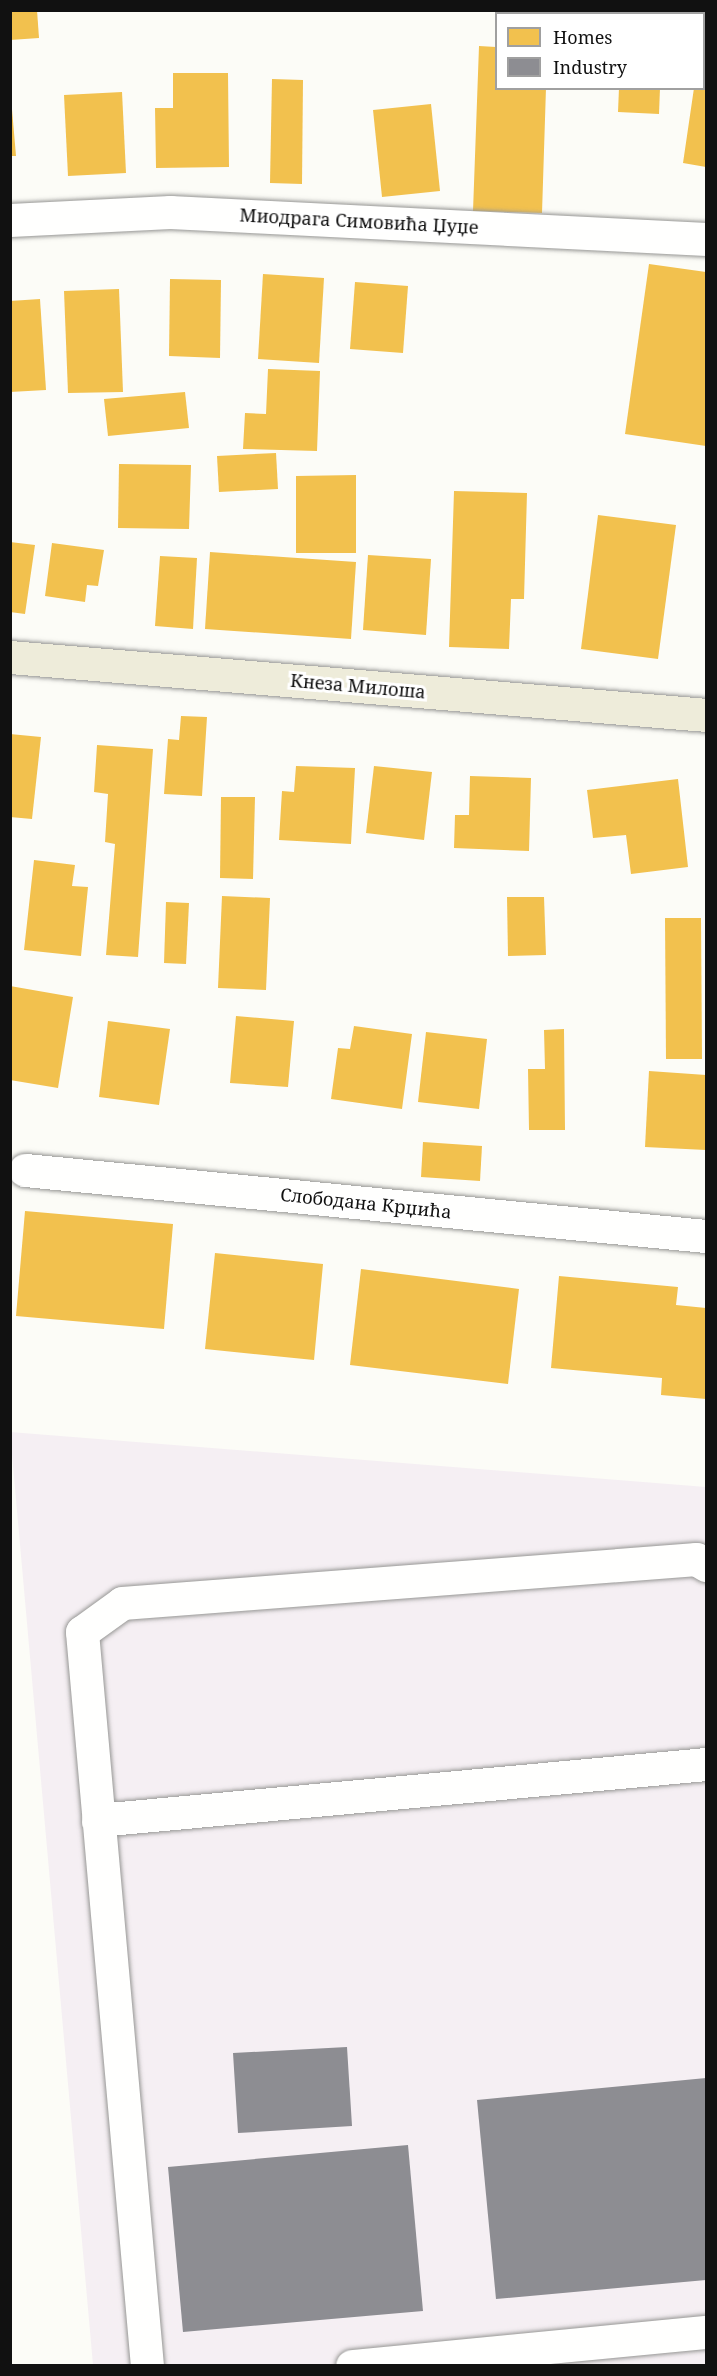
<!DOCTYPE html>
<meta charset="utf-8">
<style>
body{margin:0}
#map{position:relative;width:717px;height:2376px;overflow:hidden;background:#fcfcf7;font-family:"Noto Serif",serif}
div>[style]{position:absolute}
.industrial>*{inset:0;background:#f5eff3}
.homes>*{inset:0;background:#f2c14e}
.industry>*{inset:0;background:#8d8d92}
.roads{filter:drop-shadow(0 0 2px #979795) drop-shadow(0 0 2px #979795)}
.minor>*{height:33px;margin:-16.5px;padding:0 16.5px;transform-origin:16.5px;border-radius:16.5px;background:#fffffe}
.major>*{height:33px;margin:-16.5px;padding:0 16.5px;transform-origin:16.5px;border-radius:16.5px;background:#eeecda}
span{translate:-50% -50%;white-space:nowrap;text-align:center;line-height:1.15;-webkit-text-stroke:6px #fff;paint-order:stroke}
.street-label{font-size:18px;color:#111}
.frame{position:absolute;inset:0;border:12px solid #111;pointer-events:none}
.legend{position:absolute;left:495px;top:12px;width:210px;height:78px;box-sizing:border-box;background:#fff;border:2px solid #a0a0a0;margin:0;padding:8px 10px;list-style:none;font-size:18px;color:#111}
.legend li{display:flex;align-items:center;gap:12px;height:30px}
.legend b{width:30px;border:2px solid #a0a0a0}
</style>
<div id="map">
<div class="industrial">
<i style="clip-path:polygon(10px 1432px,706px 1487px,706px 2365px,93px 2365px)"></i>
</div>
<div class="homes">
<i style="clip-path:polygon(10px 10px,37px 10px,39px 38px,10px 40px)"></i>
<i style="clip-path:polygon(504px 10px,594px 10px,594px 14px,504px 14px)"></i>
<i style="clip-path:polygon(603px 10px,698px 10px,603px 14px)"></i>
<i style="clip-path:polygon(704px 39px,706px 40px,706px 167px,683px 163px,694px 88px,704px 88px)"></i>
<i style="clip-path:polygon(479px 46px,496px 47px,496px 88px,546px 88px,542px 213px,473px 211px)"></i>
<i style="clip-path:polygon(173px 73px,228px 73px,229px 167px,156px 168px,155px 108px,173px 108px)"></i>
<i style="clip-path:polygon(272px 79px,303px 80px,302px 184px,270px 183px)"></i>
<i style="clip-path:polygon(10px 86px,16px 156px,10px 156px)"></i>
<i style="clip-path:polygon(619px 88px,660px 88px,659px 114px,618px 112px)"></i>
<i style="clip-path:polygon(122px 92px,126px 173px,68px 176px,64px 95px)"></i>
<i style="clip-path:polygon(431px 104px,440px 191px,382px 197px,373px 110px)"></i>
<i style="clip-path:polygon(649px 264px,706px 272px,706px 446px,625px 434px)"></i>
<i style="clip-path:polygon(263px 274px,324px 278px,319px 363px,258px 359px)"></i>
<i style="clip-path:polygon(170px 279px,221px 280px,220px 358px,169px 356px)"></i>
<i style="clip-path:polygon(355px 282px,408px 286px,403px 353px,350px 349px)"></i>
<i style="clip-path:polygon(119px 289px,123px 392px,68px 393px,64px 291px)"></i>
<i style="clip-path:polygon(40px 299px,46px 390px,10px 392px,10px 301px)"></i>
<i style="clip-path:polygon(268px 369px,320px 371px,317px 451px,243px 449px,245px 413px,266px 414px)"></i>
<i style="clip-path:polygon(185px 392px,189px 428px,108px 436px,104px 399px)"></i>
<i style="clip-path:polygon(276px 453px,278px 489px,219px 492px,217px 456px)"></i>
<i style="clip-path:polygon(119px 464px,191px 465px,189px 529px,118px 528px)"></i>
<i style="clip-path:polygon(356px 475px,356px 553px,296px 553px,296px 476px)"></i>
<i style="clip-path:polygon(454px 491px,527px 493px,524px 599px,511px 599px,509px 649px,449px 647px)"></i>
<i style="clip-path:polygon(598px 515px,676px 525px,658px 659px,581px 649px)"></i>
<i style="clip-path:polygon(10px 542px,35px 545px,25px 614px,10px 612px)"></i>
<i style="clip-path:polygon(52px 543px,104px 550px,98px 586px,87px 585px,85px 602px,45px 596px)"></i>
<i style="clip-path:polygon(210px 552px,356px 562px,351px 639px,205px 629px)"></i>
<i style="clip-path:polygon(368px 555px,431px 559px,426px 635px,363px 630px)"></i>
<i style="clip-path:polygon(160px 556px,197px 558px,193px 629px,155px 626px)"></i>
<i style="clip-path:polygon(181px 716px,207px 717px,202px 796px,164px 794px,168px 739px,179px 740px)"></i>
<i style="clip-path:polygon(10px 734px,41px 737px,32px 819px,10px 817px)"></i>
<i style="clip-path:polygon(97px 745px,153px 749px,138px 957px,106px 955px,115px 844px,105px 842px,108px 794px,94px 792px)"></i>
<i style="clip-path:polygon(296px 766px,355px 768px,351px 844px,279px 840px,282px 791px,294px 792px)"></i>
<i style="clip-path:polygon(374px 766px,432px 772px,424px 840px,366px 833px)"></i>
<i style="clip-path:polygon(470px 776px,531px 778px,529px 851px,454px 848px,455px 815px,469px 815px)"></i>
<i style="clip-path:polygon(678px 779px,688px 867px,631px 874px,626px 835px,593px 838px,587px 790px)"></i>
<i style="clip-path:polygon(221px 797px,255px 797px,253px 879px,220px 878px)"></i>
<i style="clip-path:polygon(34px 860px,75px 865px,72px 886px,88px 887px,81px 956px,24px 950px)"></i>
<i style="clip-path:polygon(222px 896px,270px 898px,266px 990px,218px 988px)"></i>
<i style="clip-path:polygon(507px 897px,544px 897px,546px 955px,508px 956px)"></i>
<i style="clip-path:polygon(166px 902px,189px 903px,186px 964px,164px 963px)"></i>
<i style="clip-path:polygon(665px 918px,701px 918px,702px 1059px,666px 1059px)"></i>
<i style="clip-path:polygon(10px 986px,73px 997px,58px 1088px,10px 1080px)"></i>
<i style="clip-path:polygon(236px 1016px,294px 1021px,288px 1087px,230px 1083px)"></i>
<i style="clip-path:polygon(108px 1021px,170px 1029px,159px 1105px,99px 1097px)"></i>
<i style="clip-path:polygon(354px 1026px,412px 1034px,402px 1109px,331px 1099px,338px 1048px,350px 1049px)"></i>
<i style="clip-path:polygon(564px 1029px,565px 1130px,529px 1130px,528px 1069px,545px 1069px,544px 1030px)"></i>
<i style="clip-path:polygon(426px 1032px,487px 1039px,479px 1109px,418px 1102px)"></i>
<i style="clip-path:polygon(649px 1071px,706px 1075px,706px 1150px,645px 1147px)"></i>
<i style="clip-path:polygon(423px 1142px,482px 1146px,480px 1181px,421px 1177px)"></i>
<i style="clip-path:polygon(25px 1211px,173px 1224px,164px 1329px,16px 1316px)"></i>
<i style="clip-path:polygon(215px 1253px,323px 1264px,314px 1360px,205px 1349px)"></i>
<i style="clip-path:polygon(361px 1269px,519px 1289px,508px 1384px,350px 1365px)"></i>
<i style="clip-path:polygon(559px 1276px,678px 1287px,676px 1305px,706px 1308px,706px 1399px,661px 1395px,662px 1378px,551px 1368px)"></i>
</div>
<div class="industry">
<i style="clip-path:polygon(347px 2047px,352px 2126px,238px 2133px,233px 2053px)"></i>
<i style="clip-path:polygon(706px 2078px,706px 2280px,496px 2299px,477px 2100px)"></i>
<i style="clip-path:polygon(408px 2145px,423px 2311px,183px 2332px,168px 2167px)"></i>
</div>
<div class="roads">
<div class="minor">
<i style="left:10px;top:220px;width:160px;rotate:-2.9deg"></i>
<i style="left:170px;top:212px;width:537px;rotate:2.88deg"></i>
<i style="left:25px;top:1170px;width:684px;rotate:5.54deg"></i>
<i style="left:98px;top:1820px;width:611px;rotate:-5.26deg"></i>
<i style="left:147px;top:2366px;width:737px;rotate:-95.06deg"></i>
<i style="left:82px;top:1632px;width:49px;rotate:-35.9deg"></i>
<i style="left:122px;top:1603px;width:576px;rotate:-4.38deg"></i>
<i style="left:696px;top:1559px;width:12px;rotate:31deg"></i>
<i style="left:352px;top:2366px;width:356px;rotate:-5.5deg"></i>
</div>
<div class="major">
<i style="left:10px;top:657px;width:698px;rotate:4.76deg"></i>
</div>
</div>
<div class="street-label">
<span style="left:359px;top:221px;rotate:3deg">Миодрага Симовића Џуџе</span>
<span style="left:358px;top:686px;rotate:5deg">Кнеза Милоша</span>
<span style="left:366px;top:1203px;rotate:6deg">Слободана Крџића</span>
</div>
<div class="frame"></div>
<ul class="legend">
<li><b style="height:16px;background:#f2c14e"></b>Homes</li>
<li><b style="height:16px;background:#8d8d92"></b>Industry</li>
</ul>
</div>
